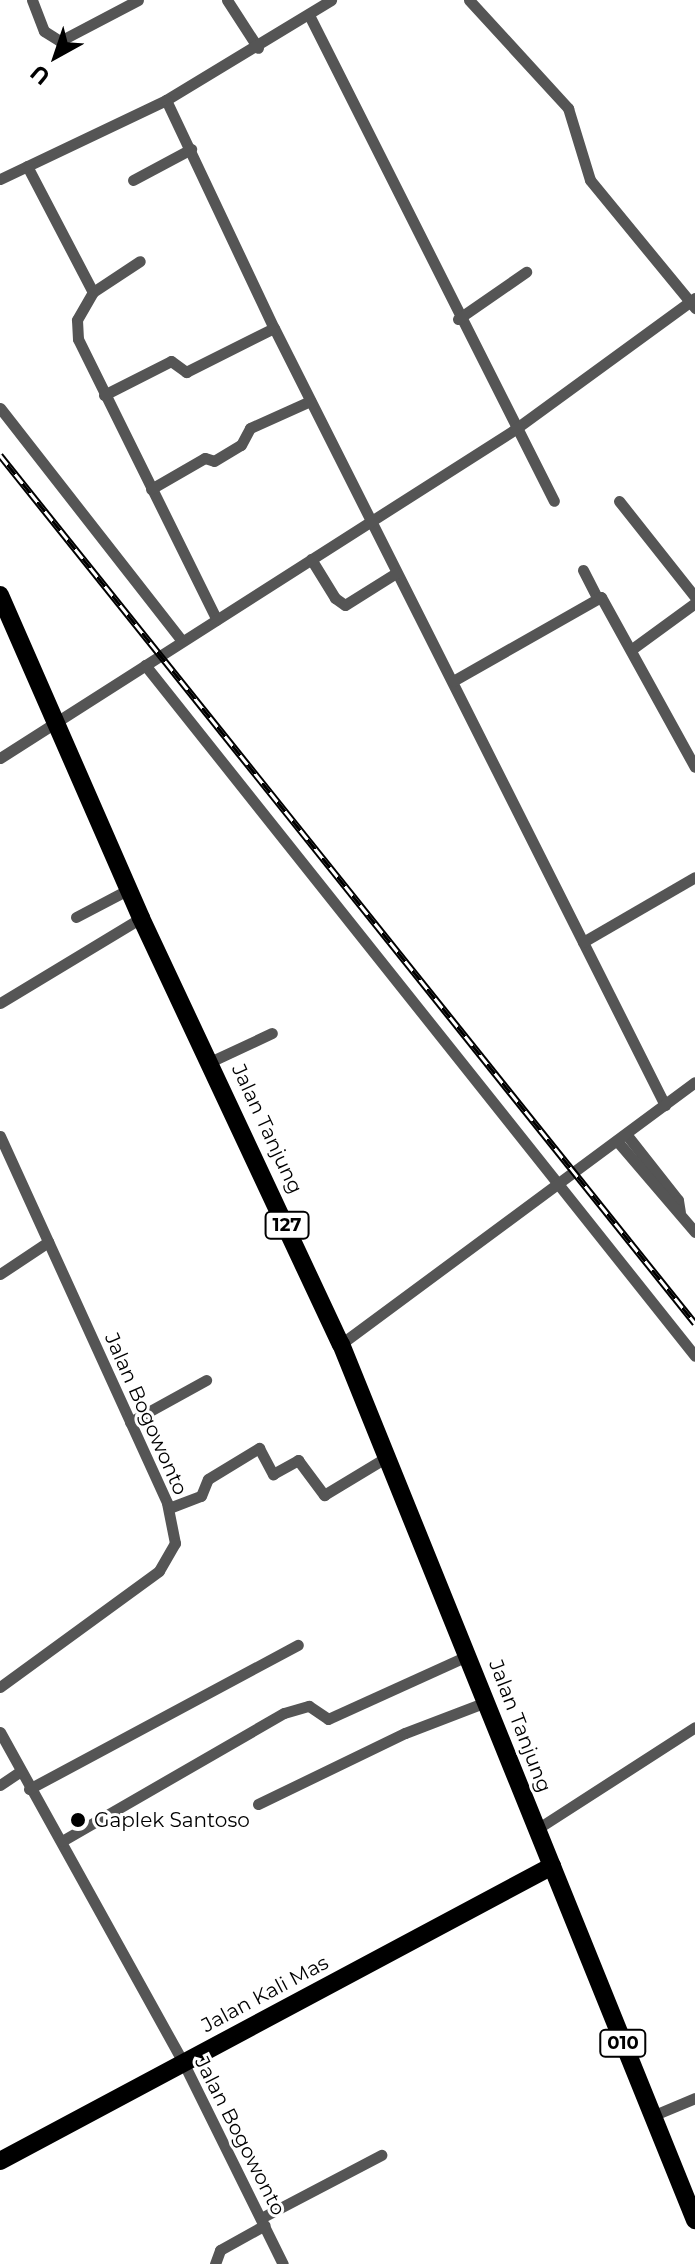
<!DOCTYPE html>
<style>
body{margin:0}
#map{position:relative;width:695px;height:2264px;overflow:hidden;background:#fff;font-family:Montserrat,sans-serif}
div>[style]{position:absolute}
.street>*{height:11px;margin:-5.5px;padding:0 5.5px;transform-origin:5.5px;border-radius:5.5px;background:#555}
.primary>*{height:18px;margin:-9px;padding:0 9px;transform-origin:9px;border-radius:9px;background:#000}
.rail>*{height:7px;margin-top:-3.5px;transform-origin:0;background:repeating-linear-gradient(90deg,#fff 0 12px,#000 0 24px);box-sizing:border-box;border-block:2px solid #000}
.dots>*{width:22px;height:22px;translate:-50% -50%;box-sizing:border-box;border:4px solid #fff;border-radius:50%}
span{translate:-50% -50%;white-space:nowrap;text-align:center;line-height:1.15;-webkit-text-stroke:6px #fff;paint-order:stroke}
.shield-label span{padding:2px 6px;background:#fff;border:2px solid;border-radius:6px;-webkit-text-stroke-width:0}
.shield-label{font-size:18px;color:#000;font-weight:700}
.street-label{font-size:20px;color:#000}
.poi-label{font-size:20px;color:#000}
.left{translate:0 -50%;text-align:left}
.north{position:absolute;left:16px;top:16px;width:80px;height:80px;-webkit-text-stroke:6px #fff;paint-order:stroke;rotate:220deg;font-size:22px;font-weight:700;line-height:32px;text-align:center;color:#000}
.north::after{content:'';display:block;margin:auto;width:28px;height:36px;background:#000;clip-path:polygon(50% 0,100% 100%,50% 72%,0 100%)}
</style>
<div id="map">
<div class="street">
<i style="left:32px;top:0;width:33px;rotate:69deg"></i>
<i style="left:44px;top:31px;width:19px;rotate:32deg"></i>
<i style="left:60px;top:41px;width:88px;rotate:-27.7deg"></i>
<i style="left:227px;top:0;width:57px;rotate:57.1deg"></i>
<i style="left:469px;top:0;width:147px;rotate:47.5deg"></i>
<i style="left:568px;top:108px;width:75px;rotate:73deg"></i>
<i style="left:590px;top:180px;width:166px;rotate:50.6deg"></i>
<i style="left:309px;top:15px;width:544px;rotate:63.25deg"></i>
<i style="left:166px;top:100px;width:193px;rotate:-31.2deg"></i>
<i style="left:27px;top:166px;width:142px;rotate:62.4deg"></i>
<i style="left:93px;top:292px;width:32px;rotate:120deg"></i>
<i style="left:77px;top:320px;width:19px;rotate:87deg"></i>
<i style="left:78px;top:339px;width:313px;rotate:63.7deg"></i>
<i style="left:0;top:179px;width:184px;rotate:-25.4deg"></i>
<i style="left:166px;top:100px;width:252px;rotate:64.7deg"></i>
<i style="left:274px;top:328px;width:870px;rotate:63.29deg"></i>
<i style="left:133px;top:180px;width:66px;rotate:-28.1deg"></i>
<i style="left:93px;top:292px;width:56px;rotate:-33.4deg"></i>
<i style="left:458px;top:319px;width:83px;rotate:-34.7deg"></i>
<i style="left:104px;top:395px;width:75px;rotate:-26.9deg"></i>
<i style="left:171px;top:361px;width:19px;rotate:36deg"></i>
<i style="left:186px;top:372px;width:98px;rotate:-26.6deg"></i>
<i style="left:0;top:408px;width:294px;rotate:52deg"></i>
<i style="left:151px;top:489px;width:62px;rotate:-29.9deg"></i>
<i style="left:205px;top:458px;width:9px;rotate:18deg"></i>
<i style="left:214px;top:461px;width:31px;rotate:-31deg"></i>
<i style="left:241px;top:445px;width:19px;rotate:-62deg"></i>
<i style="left:250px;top:428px;width:66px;rotate:-24.2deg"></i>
<i style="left:619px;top:501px;width:122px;rotate:51.6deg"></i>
<i style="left:311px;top:559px;width:46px;rotate:58.4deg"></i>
<i style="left:335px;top:598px;width:12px;rotate:35deg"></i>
<i style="left:345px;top:605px;width:60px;rotate:-32.1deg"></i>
<i style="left:583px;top:570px;width:31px;rotate:63deg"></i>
<i style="left:632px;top:649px;width:78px;rotate:-36.1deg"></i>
<i style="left:145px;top:665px;width:883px;rotate:51.48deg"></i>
<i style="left:453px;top:681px;width:170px;rotate:-29.6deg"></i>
<i style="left:601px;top:597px;width:194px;rotate:61.1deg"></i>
<i style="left:0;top:758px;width:610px;rotate:-32.54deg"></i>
<i style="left:514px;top:430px;width:224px;rotate:-36.1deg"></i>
<i style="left:76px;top:917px;width:60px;rotate:-27.8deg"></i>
<i style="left:583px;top:942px;width:129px;rotate:-30.1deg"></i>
<i style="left:0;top:1003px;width:165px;rotate:-31.1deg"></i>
<i style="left:212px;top:1061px;width:66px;rotate:-25deg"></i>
<i style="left:626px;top:1134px;width:84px;rotate:51.8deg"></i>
<i style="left:678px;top:1200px;width:12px;rotate:81deg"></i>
<i style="left:0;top:1136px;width:403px;rotate:65.5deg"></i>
<i style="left:167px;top:1503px;width:41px;rotate:78.7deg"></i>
<i style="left:175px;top:1543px;width:32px;rotate:120deg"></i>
<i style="left:159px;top:1571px;width:197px;rotate:143.9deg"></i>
<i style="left:617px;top:1141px;width:120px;rotate:49.4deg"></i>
<i style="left:0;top:1274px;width:58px;rotate:-33.7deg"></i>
<i style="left:341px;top:1344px;width:440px;rotate:-36.5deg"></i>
<i style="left:130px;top:1422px;width:87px;rotate:-28.9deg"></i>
<i style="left:169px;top:1508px;width:34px;rotate:-21deg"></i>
<i style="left:201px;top:1496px;width:18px;rotate:-68deg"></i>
<i style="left:208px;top:1479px;width:60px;rotate:-31.3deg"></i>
<i style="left:259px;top:1448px;width:30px;rotate:62deg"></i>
<i style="left:273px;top:1474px;width:29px;rotate:-29deg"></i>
<i style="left:298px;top:1460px;width:44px;rotate:53.4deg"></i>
<i style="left:324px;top:1495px;width:74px;rotate:-31.1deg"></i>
<i style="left:0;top:1732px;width:377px;rotate:61deg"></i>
<i style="left:183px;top:2062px;width:225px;rotate:63.7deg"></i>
<i style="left:0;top:1785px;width:25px;rotate:-34deg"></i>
<i style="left:29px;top:1789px;width:305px;rotate:-28.2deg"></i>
<i style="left:258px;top:1804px;width:163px;rotate:-25.8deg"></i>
<i style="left:405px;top:1733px;width:87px;rotate:-20.9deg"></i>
<i style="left:537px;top:1829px;width:188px;rotate:-32.8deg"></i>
<i style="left:62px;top:1841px;width:256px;rotate:-30deg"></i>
<i style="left:284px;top:1713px;width:26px;rotate:-16deg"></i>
<i style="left:309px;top:1706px;width:23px;rotate:34deg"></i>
<i style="left:328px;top:1719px;width:155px;rotate:-24.4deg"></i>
<i style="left:652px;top:2116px;width:47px;rotate:-22.7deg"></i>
<i style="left:261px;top:2218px;width:136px;rotate:-27.7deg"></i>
<i style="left:215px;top:2264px;width:15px;rotate:-70deg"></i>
<i style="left:220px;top:2250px;width:51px;rotate:-29.1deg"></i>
</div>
<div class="primary">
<i style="left:0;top:595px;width:352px;rotate:66.4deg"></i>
<i style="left:141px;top:918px;width:471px;rotate:64.9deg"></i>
<i style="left:341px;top:1344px;width:945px;rotate:68deg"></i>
<i style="left:0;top:2161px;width:626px;rotate:-28.12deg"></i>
</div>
<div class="rail">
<i style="left:0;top:455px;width:1112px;rotate:51.32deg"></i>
</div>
<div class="dots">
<i style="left:78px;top:1820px;background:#000"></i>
</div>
<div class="shield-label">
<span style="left:287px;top:1225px">127</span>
<span style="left:623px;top:2043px">010</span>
</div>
<div class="street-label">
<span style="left:267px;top:1129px;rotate:65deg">Jalan Tanjung</span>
<span style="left:146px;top:1414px;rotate:66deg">Jalan Bogowonto</span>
<span style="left:520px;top:1726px;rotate:69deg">Jalan Tanjung</span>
<span style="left:265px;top:1994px;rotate:-28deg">Jalan Kali Mas</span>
<span style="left:240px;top:2136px;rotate:63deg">Jalan Bogowonto</span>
</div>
<div class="poi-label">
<span class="left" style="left:94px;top:1820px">Gaplek Santoso</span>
</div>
<div class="north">U</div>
</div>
